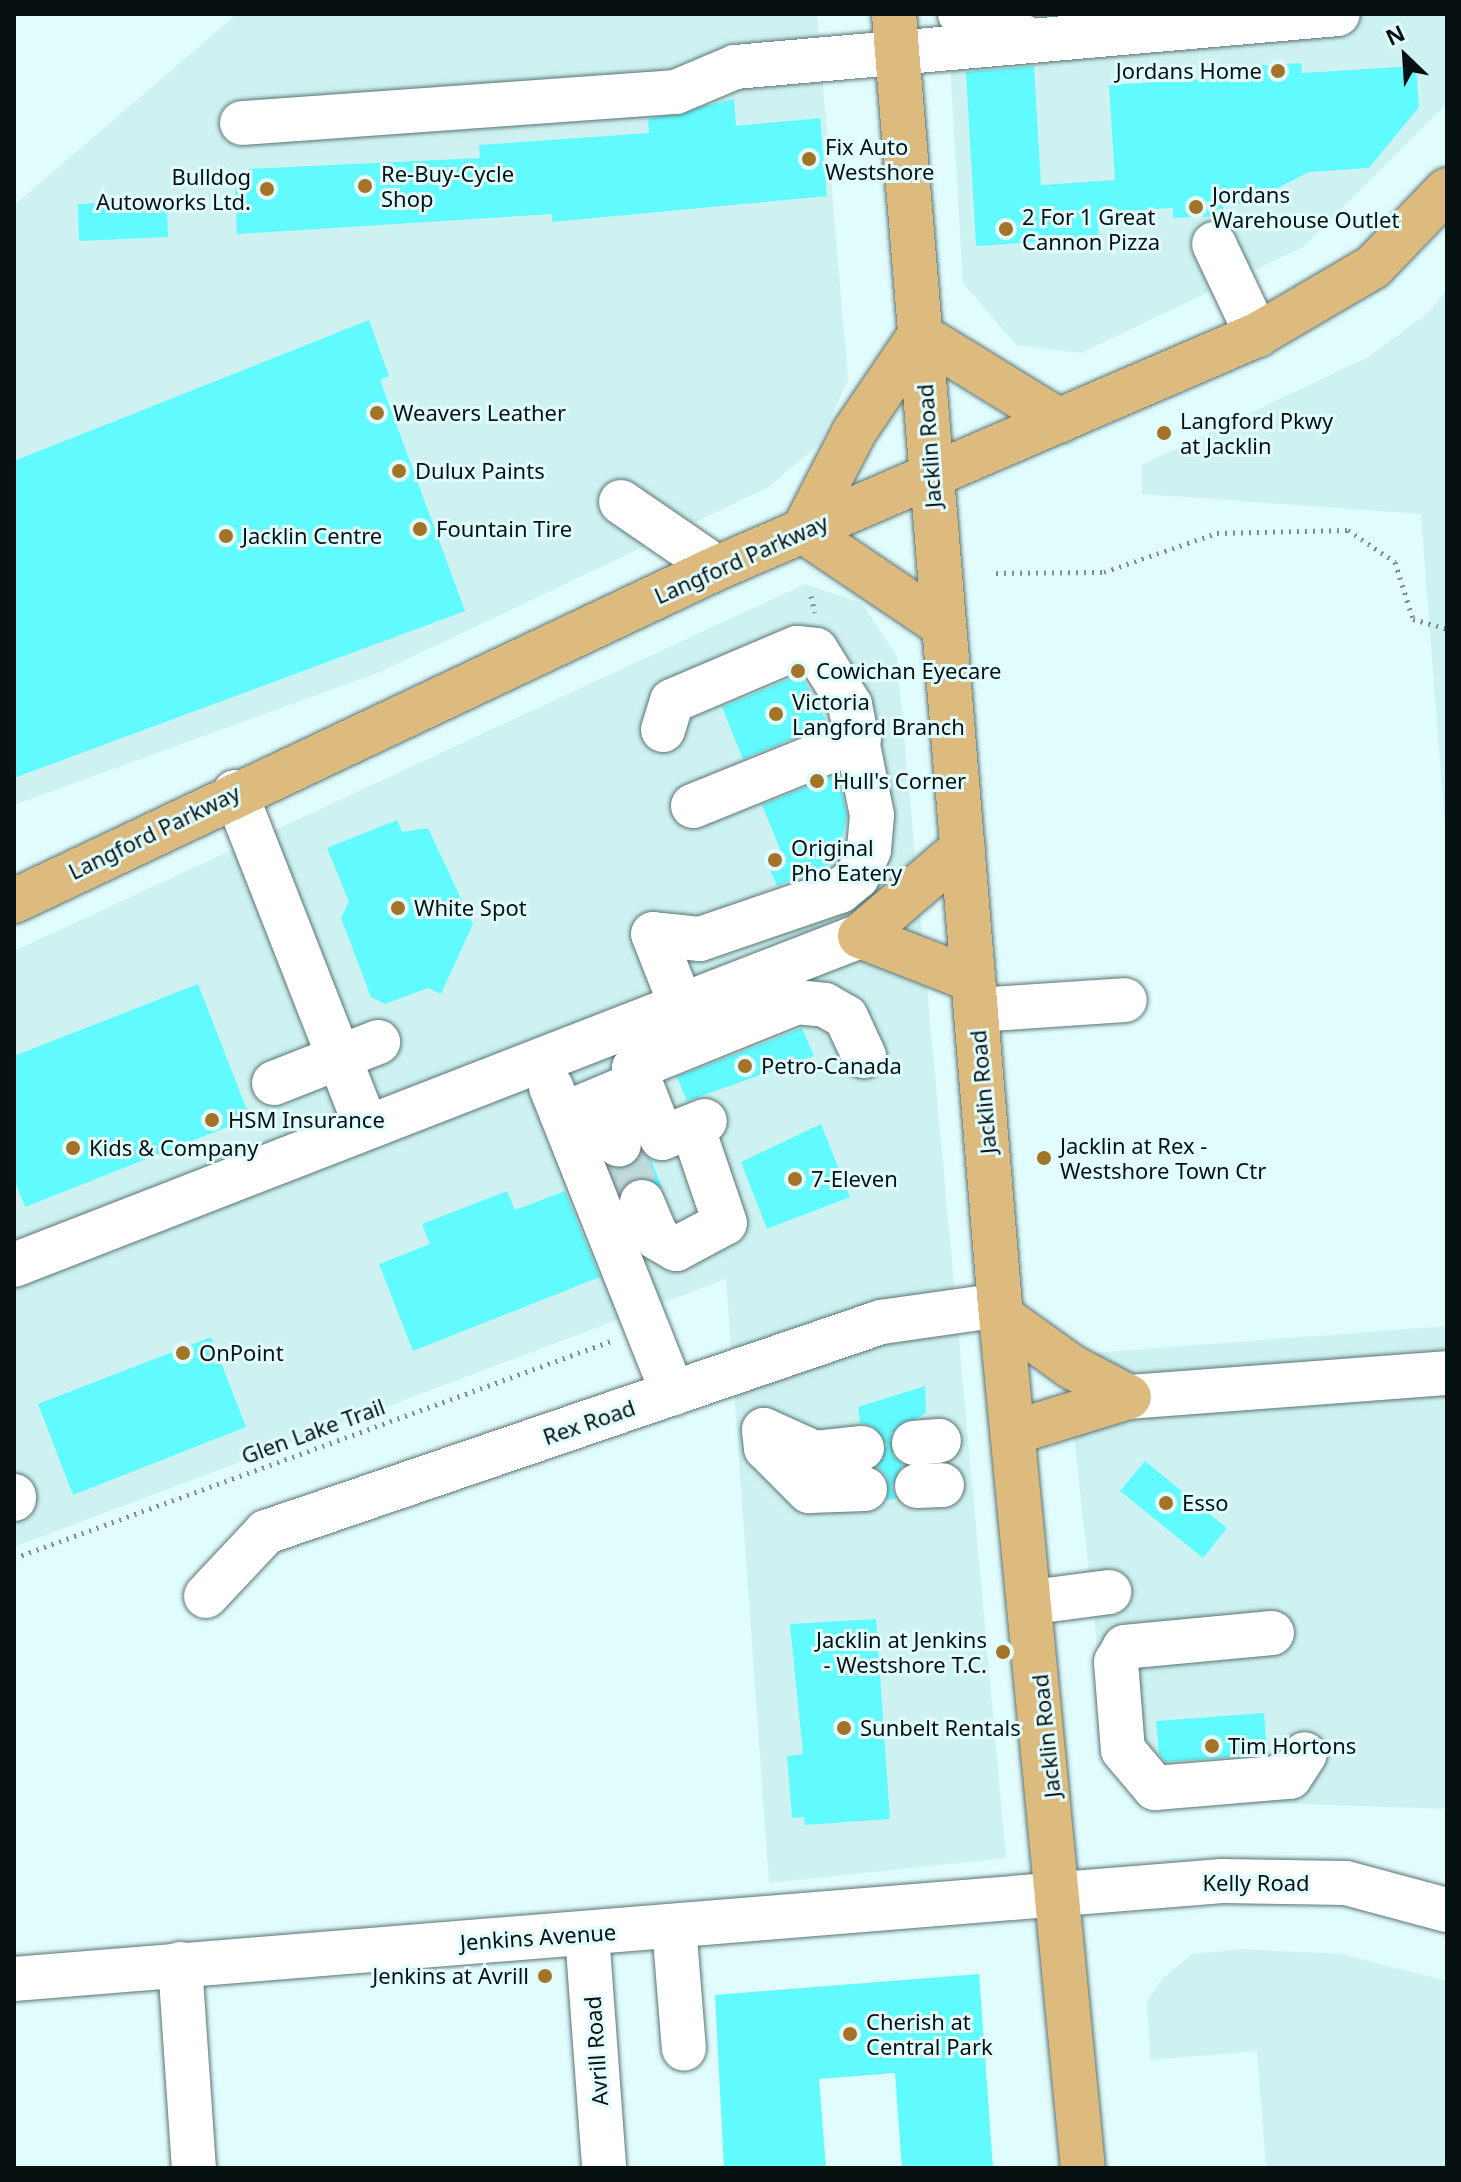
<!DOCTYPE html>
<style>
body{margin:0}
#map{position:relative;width:1461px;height:2182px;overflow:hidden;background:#e1fcfd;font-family:"Noto Sans",sans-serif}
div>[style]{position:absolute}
.built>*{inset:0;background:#cef2f2}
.building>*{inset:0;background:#61fafe}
.minor-tunnel>*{height:44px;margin-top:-22px;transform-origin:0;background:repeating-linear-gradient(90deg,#c0d9da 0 44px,transparent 0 66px)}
.path>*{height:5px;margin-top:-2.5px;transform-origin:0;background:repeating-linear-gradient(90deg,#7d8f90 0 2px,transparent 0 8px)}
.roads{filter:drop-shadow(0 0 2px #5b7373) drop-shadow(0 0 2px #5b7373)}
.minor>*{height:44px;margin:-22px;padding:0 22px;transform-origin:22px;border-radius:22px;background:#fff}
.major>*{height:44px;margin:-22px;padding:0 22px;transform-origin:22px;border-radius:22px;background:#ddba7d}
.dots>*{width:22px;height:22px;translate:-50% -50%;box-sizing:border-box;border:4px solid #e1fcfd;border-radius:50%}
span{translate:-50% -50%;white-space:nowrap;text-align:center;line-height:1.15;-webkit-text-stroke:6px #e1fcfd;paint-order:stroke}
.poi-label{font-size:22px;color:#081111}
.right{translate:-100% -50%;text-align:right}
.left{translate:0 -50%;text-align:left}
.street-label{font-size:22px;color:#081111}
.frame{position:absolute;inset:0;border:16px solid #081111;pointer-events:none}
.north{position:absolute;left:1365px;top:16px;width:80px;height:80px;-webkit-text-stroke:6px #e1fcfd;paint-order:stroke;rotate:335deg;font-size:22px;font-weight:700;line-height:32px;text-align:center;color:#081111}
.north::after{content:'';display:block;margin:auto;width:28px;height:36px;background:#081111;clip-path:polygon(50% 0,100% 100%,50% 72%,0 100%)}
</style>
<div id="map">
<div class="built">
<i style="clip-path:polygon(237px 14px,817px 14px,848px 380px,819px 444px,769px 487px,380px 672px,14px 805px,14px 205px)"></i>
<i style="clip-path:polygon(947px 14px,1447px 14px,1447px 103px,1303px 247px,1081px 353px,1016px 345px,963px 283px)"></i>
<i style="clip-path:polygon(1447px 290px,1447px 853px,1421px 514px,1142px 494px,1142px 465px,1370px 356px,1428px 313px)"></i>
<i style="clip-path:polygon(805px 584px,862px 603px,897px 657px,1006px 1858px,769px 1883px,726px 1279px,14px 1547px,14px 951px)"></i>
<i style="clip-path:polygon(1447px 1326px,1447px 1809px,1148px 1799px,1109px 1755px,1065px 1355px)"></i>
<i style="clip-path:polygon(1243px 1949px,1341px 1954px,1447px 1981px,1447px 2168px,1266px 2168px,1257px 2051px,1150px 2060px,1147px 2001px,1162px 1979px,1192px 1954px)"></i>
</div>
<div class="building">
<i style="clip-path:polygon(1301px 63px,1302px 73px,1416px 66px,1419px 107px,1369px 168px,1309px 172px,1246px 204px,1223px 205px,1223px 216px,1173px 218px,1173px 208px,1097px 213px,1099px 238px,976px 246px,966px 72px,1034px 66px,1041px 185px,1115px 180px,1109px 85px,1254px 76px,1253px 66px)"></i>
<i style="clip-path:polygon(734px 99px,736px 126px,820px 118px,827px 196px,552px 222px,552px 214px,237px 234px,235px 188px,248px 187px,248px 169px,480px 158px,479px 145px,649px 133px,648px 119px)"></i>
<i style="clip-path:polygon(123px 202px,124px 211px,167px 208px,168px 237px,79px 241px,78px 204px)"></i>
<i style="clip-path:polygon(369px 320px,389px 376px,380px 380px,465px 611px,14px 778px,14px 461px)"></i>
<i style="clip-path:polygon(801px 674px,828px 724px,743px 759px,722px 707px)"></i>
<i style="clip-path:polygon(838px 774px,847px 816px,837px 861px,777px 886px,764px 856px,780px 849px,762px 805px)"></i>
<i style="clip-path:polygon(397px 820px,402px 832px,428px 828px,473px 924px,441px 994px,428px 988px,385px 1004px,371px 997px,341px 918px,349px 902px,327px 848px)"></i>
<i style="clip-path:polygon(198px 984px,250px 1118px,25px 1207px,14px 1179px,14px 1056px)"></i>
<i style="clip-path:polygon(802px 1028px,814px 1056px,687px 1101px,677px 1077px)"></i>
<i style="clip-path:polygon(821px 1124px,850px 1197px,767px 1229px,741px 1162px)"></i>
<i style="clip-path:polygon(642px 1152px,651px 1160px,663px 1189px,644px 1177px,623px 1186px,616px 1170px)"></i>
<i style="clip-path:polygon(507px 1191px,515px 1210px,565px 1191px,600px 1277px,413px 1351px,379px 1264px,430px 1244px,422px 1224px)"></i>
<i style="clip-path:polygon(211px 1337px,246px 1427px,73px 1495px,38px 1404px)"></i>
<i style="clip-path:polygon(925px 1386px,926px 1413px,891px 1433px,893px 1456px,903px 1465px,892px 1486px,896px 1499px,887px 1500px,887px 1476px,877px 1467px,887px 1445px,873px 1426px,860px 1423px,858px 1407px)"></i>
<i style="clip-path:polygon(1145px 1461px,1227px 1528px,1203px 1558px,1120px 1491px)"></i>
<i style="clip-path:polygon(876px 1619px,890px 1819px,805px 1825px,804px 1817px,792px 1818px,787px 1756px,803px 1754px,790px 1624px)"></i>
<i style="clip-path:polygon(1264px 1713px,1267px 1754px,1166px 1762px,1159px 1754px,1156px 1721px)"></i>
<i style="clip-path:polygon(979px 1974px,993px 2168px,902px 2168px,895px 2073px,819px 2079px,826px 2168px,724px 2168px,715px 1995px)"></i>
</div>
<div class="minor-tunnel">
<i style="left:619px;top:1145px;width:61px;rotate:68deg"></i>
</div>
<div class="path">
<i style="left:996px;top:573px;width:108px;rotate:-0.5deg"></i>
<i style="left:1104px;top:572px;width:120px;rotate:-19deg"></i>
<i style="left:1217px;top:533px;width:131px;rotate:-1.3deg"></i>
<i style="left:1348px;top:530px;width:57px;rotate:34.2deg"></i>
<i style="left:1395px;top:562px;width:60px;rotate:72.5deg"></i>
<i style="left:1413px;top:619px;width:35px;rotate:16deg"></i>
<i style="left:811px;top:596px;width:17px;rotate:77deg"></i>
<i style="left:14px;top:1558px;width:638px;rotate:-19.97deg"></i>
</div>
<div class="roads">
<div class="minor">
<i style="left:960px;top:14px;width:68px;rotate:19.8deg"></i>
<i style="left:242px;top:123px;width:435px;rotate:-4.1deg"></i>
<i style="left:676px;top:92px;width:64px;rotate:-23deg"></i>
<i style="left:735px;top:67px;width:605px;rotate:-5.02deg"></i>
<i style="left:1214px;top:244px;width:101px;rotate:64.7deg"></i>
<i style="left:621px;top:502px;width:116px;rotate:34.5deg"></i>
<i style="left:663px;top:730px;width:30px;rotate:-73deg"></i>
<i style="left:672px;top:701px;width:136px;rotate:-23deg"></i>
<i style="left:797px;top:648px;width:19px;rotate:6deg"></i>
<i style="left:816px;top:650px;width:65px;rotate:58.3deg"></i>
<i style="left:850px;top:705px;width:112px;rotate:78.7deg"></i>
<i style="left:872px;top:815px;width:35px;rotate:95deg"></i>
<i style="left:869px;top:850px;width:30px;rotate:114deg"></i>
<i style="left:857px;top:877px;width:22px;rotate:141deg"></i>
<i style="left:840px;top:891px;width:148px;rotate:161.1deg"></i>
<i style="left:700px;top:939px;width:47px;rotate:-173.9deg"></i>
<i style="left:653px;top:934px;width:76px;rotate:68.5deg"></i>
<i style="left:235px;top:792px;width:359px;rotate:68.6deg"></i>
<i style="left:693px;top:806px;width:179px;rotate:-22deg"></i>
<i style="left:976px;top:1010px;width:149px;rotate:-3.8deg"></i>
<i style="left:640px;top:1082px;width:60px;rotate:68.6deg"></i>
<i style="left:662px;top:1138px;width:46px;rotate:-21.6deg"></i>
<i style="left:274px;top:1083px;width:112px;rotate:-21.5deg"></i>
<i style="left:551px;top:1087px;width:330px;rotate:68.3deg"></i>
<i style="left:601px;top:1099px;width:49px;rotate:68.6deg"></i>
<i style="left:562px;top:1115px;width:85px;rotate:-22.9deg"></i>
<i style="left:640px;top:1082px;width:15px;rotate:-113deg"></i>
<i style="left:634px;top:1068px;width:176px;rotate:-22deg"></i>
<i style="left:797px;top:1002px;width:28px;rotate:6deg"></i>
<i style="left:825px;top:1005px;width:24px;rotate:30deg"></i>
<i style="left:846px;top:1017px;width:43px;rotate:65.2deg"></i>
<i style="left:642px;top:1202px;width:39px;rotate:67deg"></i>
<i style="left:657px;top:1238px;width:22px;rotate:30deg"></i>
<i style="left:676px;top:1249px;width:55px;rotate:-28deg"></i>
<i style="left:725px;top:1223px;width:102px;rotate:-108.8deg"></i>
<i style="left:14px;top:1265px;width:908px;rotate:-21.25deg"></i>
<i style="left:1129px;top:1397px;width:319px;rotate:-4.3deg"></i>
<i style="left:914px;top:1443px;width:25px;rotate:-5deg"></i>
<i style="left:862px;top:1448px;width:47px;rotate:173.9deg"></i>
<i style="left:815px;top:1453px;width:56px;rotate:-155.7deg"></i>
<i style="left:764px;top:1430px;width:18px;rotate:84deg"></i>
<i style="left:766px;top:1448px;width:61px;rotate:45deg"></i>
<i style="left:809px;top:1491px;width:56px;rotate:-2deg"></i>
<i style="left:917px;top:1486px;width:25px;rotate:-2deg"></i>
<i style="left:14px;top:1496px;width:3px;rotate:90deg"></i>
<i style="left:206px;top:1596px;width:88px;rotate:-46.8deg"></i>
<i style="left:266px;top:1532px;width:650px;rotate:-18.85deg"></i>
<i style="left:881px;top:1322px;width:120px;rotate:-8.1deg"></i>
<i style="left:1033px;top:1602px;width:77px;rotate:-7.5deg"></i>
<i style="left:1272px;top:1633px;width:148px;rotate:174.6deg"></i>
<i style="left:1125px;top:1647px;width:17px;rotate:121deg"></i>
<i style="left:1116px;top:1662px;width:88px;rotate:85.5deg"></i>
<i style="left:1123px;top:1750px;width:50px;rotate:49.9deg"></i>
<i style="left:1155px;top:1788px;width:135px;rotate:-4.7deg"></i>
<i style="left:1290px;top:1777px;width:27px;rotate:-57deg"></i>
<i style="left:674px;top:1926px;width:123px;rotate:85.4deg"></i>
<i style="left:587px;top:1934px;width:235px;rotate:85.8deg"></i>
<i style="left:180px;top:1964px;width:204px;rotate:86.1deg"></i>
<i style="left:14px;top:1979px;width:1212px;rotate:-4.64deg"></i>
<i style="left:1222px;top:1881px;width:124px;rotate:0.9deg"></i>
<i style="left:1346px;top:1883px;width:105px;rotate:15deg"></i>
</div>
<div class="major">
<i style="left:894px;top:14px;width:1295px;rotate:85.31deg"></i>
<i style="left:1000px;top:1305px;width:867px;rotate:84.51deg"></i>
<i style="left:920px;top:335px;width:164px;rotate:31.6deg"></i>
<i style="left:803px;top:531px;width:111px;rotate:-62.7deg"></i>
<i style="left:854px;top:432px;width:117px;rotate:-55.8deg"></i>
<i style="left:803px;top:531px;width:166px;rotate:34deg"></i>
<i style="left:963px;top:848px;width:135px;rotate:139.5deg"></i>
<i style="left:860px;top:936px;width:121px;rotate:21.3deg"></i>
<i style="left:14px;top:901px;width:778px;rotate:-25.35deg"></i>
<i style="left:717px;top:568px;width:588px;rotate:-23.34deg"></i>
<i style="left:1257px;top:335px;width:134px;rotate:-30.4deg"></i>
<i style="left:1373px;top:267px;width:107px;rotate:-46.1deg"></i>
<i style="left:1001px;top:1316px;width:87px;rotate:35.7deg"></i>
<i style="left:1072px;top:1367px;width:64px;rotate:27.8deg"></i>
<i style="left:1015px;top:1432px;width:119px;rotate:-17.1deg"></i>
</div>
</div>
<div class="dots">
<i style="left:1278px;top:71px;background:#a37427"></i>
<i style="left:809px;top:159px;background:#a37427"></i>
<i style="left:365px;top:186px;background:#a37427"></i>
<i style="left:267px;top:189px;background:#a37427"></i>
<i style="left:1196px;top:207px;background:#a37427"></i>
<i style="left:1006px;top:229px;background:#a37427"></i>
<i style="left:377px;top:413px;background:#a37427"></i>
<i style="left:1164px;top:433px;background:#a37427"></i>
<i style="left:399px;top:471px;background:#a37427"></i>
<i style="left:420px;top:529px;background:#a37427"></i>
<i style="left:226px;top:536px;background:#a37427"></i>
<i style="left:798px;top:671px;background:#a37427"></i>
<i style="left:776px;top:714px;background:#a37427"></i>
<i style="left:817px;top:781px;background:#a37427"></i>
<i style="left:775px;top:860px;background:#a37427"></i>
<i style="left:398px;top:908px;background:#a37427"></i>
<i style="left:745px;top:1066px;background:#a37427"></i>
<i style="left:212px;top:1120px;background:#a37427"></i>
<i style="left:73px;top:1148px;background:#a37427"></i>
<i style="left:1044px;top:1158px;background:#a37427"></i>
<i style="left:795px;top:1179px;background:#a37427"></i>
<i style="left:183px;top:1353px;background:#a37427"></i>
<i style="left:1166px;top:1503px;background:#a37427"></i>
<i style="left:1003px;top:1652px;background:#a37427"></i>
<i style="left:844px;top:1728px;background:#a37427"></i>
<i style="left:1212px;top:1746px;background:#a37427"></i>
<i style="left:545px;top:1976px;background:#a37427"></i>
<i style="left:850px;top:2034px;background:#a37427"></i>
</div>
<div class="poi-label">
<span class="right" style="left:1262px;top:71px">Jordans Home</span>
<span class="left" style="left:825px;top:159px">Fix Auto<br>Westshore</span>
<span class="left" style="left:381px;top:186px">Re-Buy-Cycle<br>Shop</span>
<span class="right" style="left:251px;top:189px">Bulldog<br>Autoworks Ltd.</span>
<span class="left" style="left:1212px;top:207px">Jordans<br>Warehouse Outlet</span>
<span class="left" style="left:1022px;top:229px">2 For 1 Great<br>Cannon Pizza</span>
<span class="left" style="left:393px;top:413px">Weavers Leather</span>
<span class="left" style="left:1180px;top:433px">Langford Pkwy<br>at Jacklin</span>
<span class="left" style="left:415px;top:471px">Dulux Paints</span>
<span class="left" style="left:436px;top:529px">Fountain Tire</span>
<span class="left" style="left:242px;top:536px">Jacklin Centre</span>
<span class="left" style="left:816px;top:671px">Cowichan Eyecare</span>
<span class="left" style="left:792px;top:714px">Victoria<br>Langford Branch</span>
<span class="left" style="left:833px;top:781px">Hull's Corner</span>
<span class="left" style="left:791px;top:860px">Original<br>Pho Eatery</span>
<span class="left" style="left:414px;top:908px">White Spot</span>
<span class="left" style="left:761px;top:1066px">Petro-Canada</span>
<span class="left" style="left:228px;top:1120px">HSM Insurance</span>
<span class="left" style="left:1060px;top:1158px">Jacklin at Rex -<br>Westshore Town Ctr</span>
<span class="left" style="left:89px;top:1148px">Kids &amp; Company</span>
<span class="left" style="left:811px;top:1179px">7-Eleven</span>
<span class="left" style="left:199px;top:1353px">OnPoint</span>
<span class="left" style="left:1182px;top:1503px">Esso</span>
<span class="right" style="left:987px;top:1652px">Jacklin at Jenkins<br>- Westshore T.C.</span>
<span class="left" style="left:860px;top:1728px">Sunbelt Rentals</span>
<span class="left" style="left:1228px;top:1746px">Tim Hortons</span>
<span class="right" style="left:529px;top:1976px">Jenkins at Avrill</span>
<span class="left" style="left:866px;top:2034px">Cherish at<br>Central Park</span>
</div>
<div class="street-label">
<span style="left:929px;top:446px;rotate:-94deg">Jacklin Road</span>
<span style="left:741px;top:559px;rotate:-24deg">Langford Parkway</span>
<span style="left:154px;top:832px;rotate:-26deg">Langford Parkway</span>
<span style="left:983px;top:1092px;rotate:-95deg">Jacklin Road</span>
<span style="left:589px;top:1422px;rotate:-19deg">Rex Road</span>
<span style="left:313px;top:1431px;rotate:-20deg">Glen Lake Trail</span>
<span style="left:1046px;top:1736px;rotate:-96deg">Jacklin Road</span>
<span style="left:1256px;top:1883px">Kelly Road</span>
<span style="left:538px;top:1937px;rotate:-4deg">Jenkins Avenue</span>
<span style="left:596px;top:2051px;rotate:-94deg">Avrill Road</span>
</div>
<div class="frame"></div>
<div class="north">N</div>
</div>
